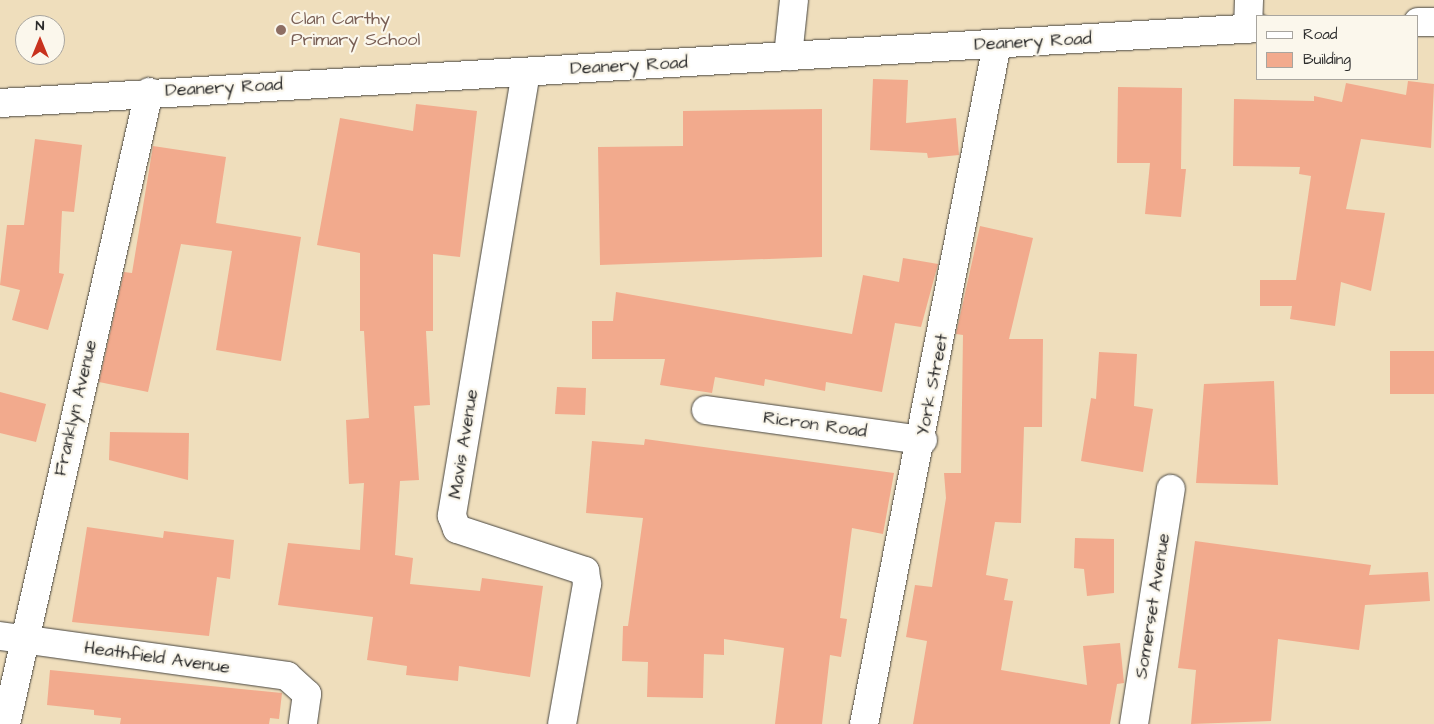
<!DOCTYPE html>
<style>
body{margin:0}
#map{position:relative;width:1434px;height:724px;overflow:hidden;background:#efdebc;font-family:"Architects Daughter",sans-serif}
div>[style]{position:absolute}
.building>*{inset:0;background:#f2aa8d}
.roads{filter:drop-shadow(0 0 1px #484641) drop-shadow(0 0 1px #484641)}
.minor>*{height:28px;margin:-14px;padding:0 14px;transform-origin:14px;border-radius:14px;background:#fff}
.dots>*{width:14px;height:14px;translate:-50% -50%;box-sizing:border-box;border:2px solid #fbf7ec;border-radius:50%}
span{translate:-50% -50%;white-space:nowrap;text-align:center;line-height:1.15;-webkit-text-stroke:4.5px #fbf7ec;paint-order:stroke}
.education-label{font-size:18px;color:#785e54}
.left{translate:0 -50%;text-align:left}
.street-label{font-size:18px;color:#2b2b2b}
.legend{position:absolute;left:1256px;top:15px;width:162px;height:65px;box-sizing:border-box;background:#fbf7ec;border:1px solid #a8a59f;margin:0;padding:6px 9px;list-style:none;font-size:15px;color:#2b2b2b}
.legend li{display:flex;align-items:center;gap:10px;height:25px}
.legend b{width:25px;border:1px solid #a8a59f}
.north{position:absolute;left:15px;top:15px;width:50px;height:50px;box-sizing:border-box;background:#fbf7ec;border:1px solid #a8a59f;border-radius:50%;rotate:0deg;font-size:14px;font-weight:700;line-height:20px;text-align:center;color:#2b2b2b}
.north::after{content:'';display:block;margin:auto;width:18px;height:22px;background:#c8321e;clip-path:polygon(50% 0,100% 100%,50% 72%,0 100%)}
</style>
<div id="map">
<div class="building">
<i style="clip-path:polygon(873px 79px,908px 80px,906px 123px,956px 118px,959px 155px,928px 158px,927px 153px,870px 150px)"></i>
<i style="clip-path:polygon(1408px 81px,1434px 84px,1431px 148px,1361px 139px,1346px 209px,1385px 213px,1371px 291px,1341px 282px,1335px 326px,1290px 319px,1292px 306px,1260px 306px,1260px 280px,1296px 280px,1311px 176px,1299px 174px,1300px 167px,1233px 166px,1234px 99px,1314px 101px,1314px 96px,1342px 102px,1346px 83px,1406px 95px)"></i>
<i style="clip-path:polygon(1118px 87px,1182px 88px,1181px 169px,1186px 169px,1181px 217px,1145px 214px,1150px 163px,1117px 163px)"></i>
<i style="clip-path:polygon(416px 104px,477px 111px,460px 257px,433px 254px,433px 331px,426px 331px,430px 405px,414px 406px,419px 480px,400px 481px,395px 555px,413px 558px,410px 584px,480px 591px,482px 578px,543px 586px,530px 677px,459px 666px,458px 681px,406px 675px,407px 666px,367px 660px,373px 617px,278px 605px,288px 543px,360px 550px,364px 483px,349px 484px,346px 420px,369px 418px,364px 331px,360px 331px,360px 253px,317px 245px,340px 118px,413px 131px)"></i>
<i style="clip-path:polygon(822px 109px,822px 257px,600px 265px,598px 147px,683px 146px,683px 111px)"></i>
<i style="clip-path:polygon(35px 139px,82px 145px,74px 212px,62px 211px,59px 273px,64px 274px,48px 330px,12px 320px,20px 290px,0 285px,7px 225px,24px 225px)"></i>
<i style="clip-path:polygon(153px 146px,226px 157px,216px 223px,301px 237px,281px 361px,216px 350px,232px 251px,181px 244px,148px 392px,99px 382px,124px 272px,132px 273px)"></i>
<i style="clip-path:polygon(980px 226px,1033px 238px,1009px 339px,1043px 339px,1042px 427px,1024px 427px,1021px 523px,995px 522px,986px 575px,1008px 579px,1004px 600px,1013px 601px,1001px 670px,1087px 685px,1083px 646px,1120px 643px,1124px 683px,1117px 684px,1110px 724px,913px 724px,927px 641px,906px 637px,915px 585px,932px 587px,946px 498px,944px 473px,961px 473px,963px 335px,956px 334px)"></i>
<i style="clip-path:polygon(903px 258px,938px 264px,921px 327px,895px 323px,882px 392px,826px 382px,825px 391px,765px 379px,764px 386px,715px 377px,712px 393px,660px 385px,665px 359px,592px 359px,592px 321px,613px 321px,616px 292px,852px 334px,863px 275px,899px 282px)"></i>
<i style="clip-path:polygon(1390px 351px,1434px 351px,1434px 394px,1390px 394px)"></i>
<i style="clip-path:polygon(1099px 352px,1137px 354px,1134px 406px,1153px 409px,1143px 472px,1081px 461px,1091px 398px,1096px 399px)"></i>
<i style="clip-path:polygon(1274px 381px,1278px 485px,1196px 483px,1204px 384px)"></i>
<i style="clip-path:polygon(557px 387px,586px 388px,585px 415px,555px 414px)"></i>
<i style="clip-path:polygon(0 392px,46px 404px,36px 442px,0 433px)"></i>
<i style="clip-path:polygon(110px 432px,189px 433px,188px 480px,109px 460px)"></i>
<i style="clip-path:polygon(645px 439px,894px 473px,883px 534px,852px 528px,840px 618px,847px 619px,841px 657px,830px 655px,822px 724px,775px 724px,784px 648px,724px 639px,724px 655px,704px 654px,703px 698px,647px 697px,648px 662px,622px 661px,623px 626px,628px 626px,643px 518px,586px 513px,592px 441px,644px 445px)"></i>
<i style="clip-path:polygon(87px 527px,163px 538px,164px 531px,234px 540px,230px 579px,217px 577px,209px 636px,72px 622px)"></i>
<i style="clip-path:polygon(1075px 538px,1114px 539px,1114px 593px,1087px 596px,1084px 569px,1074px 568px)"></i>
<i style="clip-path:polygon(1195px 541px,1371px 565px,1369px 575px,1428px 572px,1430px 601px,1365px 605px,1359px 650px,1278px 639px,1271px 721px,1191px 724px,1196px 670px,1178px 668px)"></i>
<i style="clip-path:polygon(50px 670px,282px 693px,279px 719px,270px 718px,269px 724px,120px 724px,121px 718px,94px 715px,94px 710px,47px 705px)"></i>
</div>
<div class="roads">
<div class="minor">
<i style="left:1418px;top:22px;width:16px"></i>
<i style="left:1248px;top:29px;width:29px;rotate:-88deg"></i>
<i style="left:788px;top:56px;width:56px;rotate:-83.9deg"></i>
<i style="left:526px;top:72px;width:450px;rotate:99.5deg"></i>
<i style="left:452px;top:516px;width:14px;rotate:69deg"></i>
<i style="left:457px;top:529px;width:135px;rotate:18.2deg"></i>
<i style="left:585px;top:571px;width:13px;rotate:81deg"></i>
<i style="left:587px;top:584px;width:142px;rotate:100.1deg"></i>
<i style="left:0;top:103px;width:1260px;rotate:-3.41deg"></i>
<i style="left:706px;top:410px;width:219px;rotate:7.9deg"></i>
<i style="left:0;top:636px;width:290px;rotate:7.9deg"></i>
<i style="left:287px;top:676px;width:27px;rotate:42deg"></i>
<i style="left:307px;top:694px;width:30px;rotate:98deg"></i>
<i style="left:6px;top:724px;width:648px;rotate:-77.25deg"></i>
<i style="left:864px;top:724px;width:693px;rotate:-78.93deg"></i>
<i style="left:1134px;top:724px;width:238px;rotate:-81.1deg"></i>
</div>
</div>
<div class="dots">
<i style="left:281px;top:30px;background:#8d6e63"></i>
</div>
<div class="education-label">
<span class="left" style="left:291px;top:30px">Clan Carthy<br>Primary School</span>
</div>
<div class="street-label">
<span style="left:1033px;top:42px;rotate:-3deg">Deanery Road</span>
<span style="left:629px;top:66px;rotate:-3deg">Deanery Road</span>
<span style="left:224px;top:88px;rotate:-3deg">Deanery Road</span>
<span style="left:933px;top:385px;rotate:-79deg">York Street</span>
<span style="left:76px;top:408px;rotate:-77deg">Franklyn Avenue</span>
<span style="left:815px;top:425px;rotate:8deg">Ricron Road</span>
<span style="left:464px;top:444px;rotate:-81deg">Mavis Avenue</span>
<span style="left:1153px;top:606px;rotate:-81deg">Somerset Avenue</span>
<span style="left:157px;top:658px;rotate:8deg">Heathfield Avenue</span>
</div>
<ul class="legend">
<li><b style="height:6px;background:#fff"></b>Road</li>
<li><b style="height:14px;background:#f2aa8d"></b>Building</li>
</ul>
<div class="north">N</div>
</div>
